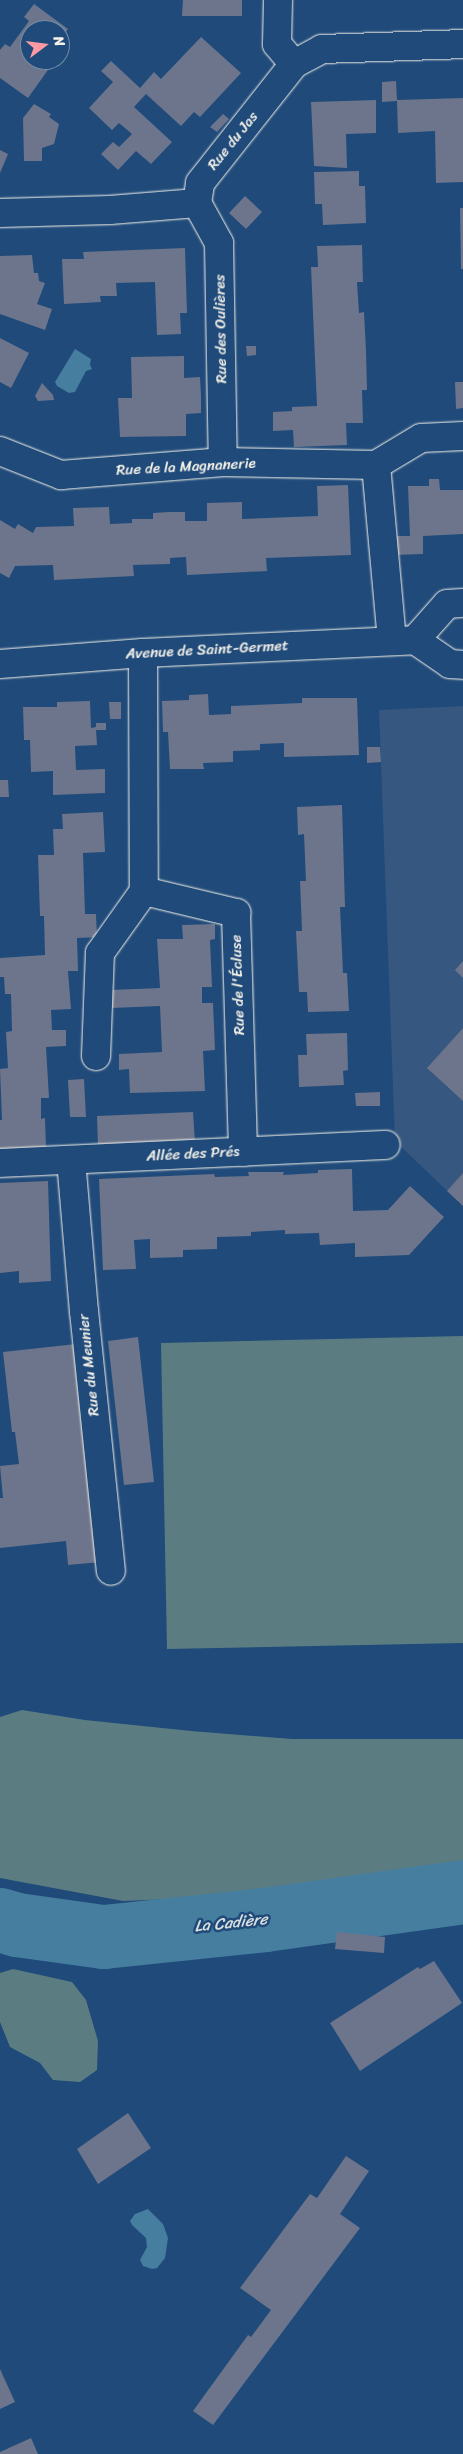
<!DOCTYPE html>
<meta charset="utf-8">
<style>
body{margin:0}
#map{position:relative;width:463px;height:2454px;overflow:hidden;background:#1f4a7a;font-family:Sriracha,sans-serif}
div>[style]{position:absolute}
.built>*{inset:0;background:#36577f}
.green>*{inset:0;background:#5b7d82}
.water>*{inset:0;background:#467e9f}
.river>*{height:64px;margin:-32px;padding:0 32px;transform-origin:32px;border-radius:32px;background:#467e9f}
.building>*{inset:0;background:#6c758c}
.roads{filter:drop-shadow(0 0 1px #f4f1e8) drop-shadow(0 0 1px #f4f1e8)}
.minor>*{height:28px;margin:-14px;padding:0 14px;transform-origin:14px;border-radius:14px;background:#1f4a7a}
span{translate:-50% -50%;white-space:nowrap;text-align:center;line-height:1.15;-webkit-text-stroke:5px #1f4a7a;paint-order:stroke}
.street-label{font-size:15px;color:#f4f1e8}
.water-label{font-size:16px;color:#dae0dd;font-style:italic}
.north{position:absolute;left:20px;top:20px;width:50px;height:50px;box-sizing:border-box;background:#1f4a7a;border:1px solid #748da6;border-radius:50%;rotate:75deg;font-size:14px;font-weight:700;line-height:20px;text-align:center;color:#f4f1e8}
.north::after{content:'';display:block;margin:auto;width:18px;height:22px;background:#ff9aa2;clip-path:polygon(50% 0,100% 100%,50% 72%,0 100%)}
</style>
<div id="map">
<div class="built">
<i style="clip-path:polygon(463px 706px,463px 1206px,395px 1141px,379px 710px)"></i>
</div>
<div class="green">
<i style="clip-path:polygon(463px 1336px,463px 1643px,167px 1649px,161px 1343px)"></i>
<i style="clip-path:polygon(22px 1710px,85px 1720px,191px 1731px,292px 1739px,463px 1739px,463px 1888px,298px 1889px,197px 1898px,123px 1901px,0 1878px,0 1717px)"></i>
<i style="clip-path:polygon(13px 1969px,72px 1982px,86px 2000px,98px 2041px,97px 2070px,80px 2082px,53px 2080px,40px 2063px,10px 2047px,0 2022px,0 1973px)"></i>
</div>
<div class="water">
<i style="clip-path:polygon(75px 349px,91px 359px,90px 365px,92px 369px,86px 371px,75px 392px,69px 393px,57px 386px,55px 382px)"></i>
<i style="clip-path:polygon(148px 2209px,163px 2224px,168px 2238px,165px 2258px,157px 2268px,152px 2269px,143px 2266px,140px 2260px,147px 2247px,146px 2238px,132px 2225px,130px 2221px,135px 2214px)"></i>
</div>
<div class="river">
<i style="left:0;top:1920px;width:18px;rotate:16deg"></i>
<i style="left:17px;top:1925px;width:88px;rotate:7.9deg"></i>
<i style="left:104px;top:1937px;width:162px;rotate:-6deg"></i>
<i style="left:265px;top:1920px;width:200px;rotate:-8deg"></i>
</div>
<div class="building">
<i style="clip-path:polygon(183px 0,242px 0,242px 16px,182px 16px)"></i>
<i style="clip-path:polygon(34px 4px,68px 29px,60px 41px,60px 30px,30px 30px,30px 60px,55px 60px,28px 98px,0 78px,0 50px,5px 44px,10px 47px,29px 21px,24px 17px)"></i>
<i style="clip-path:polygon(201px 37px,241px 73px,200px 117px,194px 112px,181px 126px,146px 94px,134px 107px,172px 142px,151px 164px,136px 151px,118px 170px,101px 154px,113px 142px,119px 147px,132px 134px,119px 123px,112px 130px,89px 108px,113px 82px,101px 71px,111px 61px,140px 88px,154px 72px,161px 79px)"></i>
<i style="clip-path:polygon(60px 42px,66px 45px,60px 53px)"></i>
<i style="clip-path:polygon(396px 81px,397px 100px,463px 98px,463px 182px,436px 183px,435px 131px,398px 133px,397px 101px,382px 102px,382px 82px)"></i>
<i style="clip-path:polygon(376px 100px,376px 133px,346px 134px,347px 168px,314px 166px,311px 102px)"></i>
<i style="clip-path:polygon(34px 104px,51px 114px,49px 117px,59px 124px,54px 144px,42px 148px,42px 161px,24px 161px,23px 118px)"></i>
<i style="clip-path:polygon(223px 114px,229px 119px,217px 132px,210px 127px)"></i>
<i style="clip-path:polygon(0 150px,8px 154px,0 173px)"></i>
<i style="clip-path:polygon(359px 171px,359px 186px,365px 186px,366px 223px,323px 225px,322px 204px,315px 204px,314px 172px)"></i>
<i style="clip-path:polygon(245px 196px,262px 212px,246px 229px,229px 213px)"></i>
<i style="clip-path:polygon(460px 208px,463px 208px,463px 269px,461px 269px)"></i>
<i style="clip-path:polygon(362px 245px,363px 282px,357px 282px,359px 313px,364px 312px,366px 351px,367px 390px,362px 390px,363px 423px,346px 423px,347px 445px,294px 447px,293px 430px,273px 431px,273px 412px,292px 411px,292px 407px,317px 406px,311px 267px,318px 267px,317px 246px)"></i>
<i style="clip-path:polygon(185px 248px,187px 313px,180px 313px,181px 334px,157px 335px,155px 282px,116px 283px,117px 296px,100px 296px,101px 302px,64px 304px,62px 259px,84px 259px,83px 252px)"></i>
<i style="clip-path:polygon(32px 255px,34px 273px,38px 273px,39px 281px,45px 283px,37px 304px,52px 309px,45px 330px,0 314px,0 256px)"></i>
<i style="clip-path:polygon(0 338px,29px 353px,11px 388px,0 382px)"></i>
<i style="clip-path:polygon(246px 346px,256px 346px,256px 355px,247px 356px)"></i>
<i style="clip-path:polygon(184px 356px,184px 378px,200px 377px,201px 395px,201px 413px,186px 414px,186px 436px,120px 437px,118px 398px,132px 398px,131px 357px)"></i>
<i style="clip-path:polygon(455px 382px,463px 382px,463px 408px,456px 409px)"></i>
<i style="clip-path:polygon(42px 383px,53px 395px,54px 400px,38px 401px,35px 396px)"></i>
<i style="clip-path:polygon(429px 479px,439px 479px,440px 490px,463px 490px,463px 534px,423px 536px,423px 554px,394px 555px,393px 536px,410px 536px,408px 486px,429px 486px)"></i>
<i style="clip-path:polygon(348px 485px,351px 555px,266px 558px,267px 571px,187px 575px,186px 557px,170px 558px,170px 564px,133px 565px,134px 576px,54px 580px,53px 565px,15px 566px,9px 578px,0 573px,0 520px,15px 529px,18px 524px,33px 533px,36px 527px,74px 526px,73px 508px,109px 507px,110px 524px,132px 523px,132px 519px,153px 519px,153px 513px,169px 512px,185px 512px,185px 521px,207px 521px,207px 503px,242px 502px,242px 519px,318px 516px,317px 486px)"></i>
<i style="clip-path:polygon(208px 694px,209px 715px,231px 714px,231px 706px,302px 703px,302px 698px,357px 698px,359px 755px,284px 757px,284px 743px,260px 744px,260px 750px,233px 751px,233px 762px,203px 763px,204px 769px,170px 769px,168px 732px,163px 732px,162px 701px,189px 700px,189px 695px)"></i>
<i style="clip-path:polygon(90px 701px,91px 728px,96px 727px,96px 723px,106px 723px,106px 730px,96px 730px,97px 745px,75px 746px,76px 770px,105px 769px,105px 793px,53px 795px,53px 771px,31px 772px,30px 740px,24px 740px,23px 707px,57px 707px,57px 702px)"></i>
<i style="clip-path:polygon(109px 702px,121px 702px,121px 719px,110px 719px)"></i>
<i style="clip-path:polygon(367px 747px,380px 747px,381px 762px,367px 763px)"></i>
<i style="clip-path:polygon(0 780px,8px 780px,9px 797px,0 797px)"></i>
<i style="clip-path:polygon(342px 805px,345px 907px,340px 907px,343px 973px,347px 973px,349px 1011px,308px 1012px,307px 992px,299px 992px,296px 931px,302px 931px,300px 881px,306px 881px,304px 834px,298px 835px,297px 807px)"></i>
<i style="clip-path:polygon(103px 812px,105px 852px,83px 853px,85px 914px,96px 914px,97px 937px,77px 938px,78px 971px,68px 971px,71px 1009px,51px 1010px,52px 1030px,66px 1030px,66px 1046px,46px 1047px,49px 1098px,41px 1098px,41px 1119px,45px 1118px,46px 1149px,0 1150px,0 1120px,2px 1120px,0 1069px,8px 1068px,6px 1032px,12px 1031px,11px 994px,5px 994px,4px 977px,0 977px,0 958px,45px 955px,44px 916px,40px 916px,38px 855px,54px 855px,53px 829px,63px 829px,62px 814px)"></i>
<i style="clip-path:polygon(215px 924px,215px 939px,210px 940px,212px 987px,202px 987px,202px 1003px,213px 1003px,215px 1050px,203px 1051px,205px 1091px,130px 1093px,129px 1069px,119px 1070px,119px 1054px,162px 1052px,160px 1006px,112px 1008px,111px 990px,160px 988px,157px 939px,183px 939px,182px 925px)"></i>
<i style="clip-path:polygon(463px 961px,463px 978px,455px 970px)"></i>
<i style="clip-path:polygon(463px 1028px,463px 1101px,427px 1068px)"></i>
<i style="clip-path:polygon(347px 1033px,348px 1070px,343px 1071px,344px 1085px,299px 1087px,298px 1055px,307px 1055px,306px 1034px)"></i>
<i style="clip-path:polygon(84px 1079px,86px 1117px,70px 1117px,68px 1080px)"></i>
<i style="clip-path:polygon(380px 1092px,380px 1106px,356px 1106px,355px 1093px)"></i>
<i style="clip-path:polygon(193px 1112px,195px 1143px,98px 1147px,97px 1116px)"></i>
<i style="clip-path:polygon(352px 1169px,353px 1211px,388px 1210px,410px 1186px,444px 1217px,409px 1255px,355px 1257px,355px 1243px,320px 1245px,319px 1233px,285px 1234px,285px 1230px,251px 1232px,251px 1236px,217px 1237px,217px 1249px,183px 1250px,183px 1257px,150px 1258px,150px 1239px,134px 1240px,136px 1269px,103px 1270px,99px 1179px,214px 1174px,215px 1177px,249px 1176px,248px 1172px,284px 1172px,283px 1175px,318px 1173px,318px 1170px)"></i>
<i style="clip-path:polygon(463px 1173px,463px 1206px,447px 1191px)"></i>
<i style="clip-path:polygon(48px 1181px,51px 1281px,19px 1283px,19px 1271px,0 1273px,0 1183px)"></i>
<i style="clip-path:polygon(138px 1337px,154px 1482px,124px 1485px,108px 1341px)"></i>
<i style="clip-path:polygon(76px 1344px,101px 1562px,68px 1565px,66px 1541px,0 1548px,0 1498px,3px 1498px,0 1466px,19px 1464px,15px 1432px,12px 1432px,3px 1352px)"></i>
<i style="clip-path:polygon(337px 1932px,385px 1937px,384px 1953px,335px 1949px)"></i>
<i style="clip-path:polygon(434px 1961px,462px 2003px,360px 2071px,330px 2023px,418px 1967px,420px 1969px)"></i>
<i style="clip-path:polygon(128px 2113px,151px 2148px,98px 2184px,77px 2149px)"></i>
<i style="clip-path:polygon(346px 2156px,369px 2171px,340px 2214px,360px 2228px,213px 2425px,193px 2411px,248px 2335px,251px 2337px,271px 2310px,240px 2288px,310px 2194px,317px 2198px)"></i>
<i style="clip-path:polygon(0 2369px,15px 2402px,0 2409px)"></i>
<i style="clip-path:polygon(31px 2438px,38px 2454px,0 2454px,0 2452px)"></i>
</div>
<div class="roads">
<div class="minor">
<i style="left:278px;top:0;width:44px;rotate:91.3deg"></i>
<i style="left:277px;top:44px;width:26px;rotate:50deg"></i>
<i style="left:197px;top:203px;width:46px;rotate:61.2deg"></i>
<i style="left:219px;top:243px;width:219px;rotate:89deg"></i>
<i style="left:0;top:213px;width:110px;rotate:-1.6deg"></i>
<i style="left:110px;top:210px;width:87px;rotate:-4.6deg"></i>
<i style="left:197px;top:203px;width:20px;rotate:-81deg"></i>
<i style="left:200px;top:183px;width:152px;rotate:-51.7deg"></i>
<i style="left:294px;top:64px;width:32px;rotate:-28deg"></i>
<i style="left:322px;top:49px;width:141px;rotate:-2deg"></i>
<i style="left:0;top:451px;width:66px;rotate:21.5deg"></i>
<i style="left:61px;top:475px;width:163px;rotate:-4.6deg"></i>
<i style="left:223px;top:462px;width:153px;rotate:1.1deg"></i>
<i style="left:376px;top:465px;width:52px;rotate:-31deg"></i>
<i style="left:421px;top:438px;width:42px;rotate:-2.7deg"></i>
<i style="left:376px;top:465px;width:176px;rotate:84.8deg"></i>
<i style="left:415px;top:640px;width:48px;rotate:-48.4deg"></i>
<i style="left:447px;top:604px;width:16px;rotate:-4deg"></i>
<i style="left:143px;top:653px;width:238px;rotate:89.8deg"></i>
<i style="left:144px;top:891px;width:95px;rotate:13.4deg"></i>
<i style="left:236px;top:913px;width:239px;rotate:88.3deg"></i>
<i style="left:0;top:664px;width:143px;rotate:-4.4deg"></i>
<i style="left:143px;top:653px;width:272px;rotate:-2.7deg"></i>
<i style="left:415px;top:640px;width:42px;rotate:34.4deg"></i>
<i style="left:450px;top:664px;width:13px;rotate:4deg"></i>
<i style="left:96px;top:1056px;width:103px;rotate:-87.8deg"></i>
<i style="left:100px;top:953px;width:76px;rotate:-54.6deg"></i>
<i style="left:71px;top:1160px;width:152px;rotate:85.1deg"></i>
<i style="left:84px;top:1311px;width:261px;rotate:84.1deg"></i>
<i style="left:0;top:1163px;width:386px;rotate:-2.7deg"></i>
</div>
</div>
<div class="street-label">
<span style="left:233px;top:141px;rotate:-51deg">Rue du Jas</span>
<span style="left:221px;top:329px;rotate:-91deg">Rue des Oulières</span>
<span style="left:186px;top:467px;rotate:-3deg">Rue de la Magnanerie</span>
<span style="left:207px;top:650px;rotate:-3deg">Avenue de Saint-Germet</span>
<span style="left:238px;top:985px;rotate:-92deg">Rue de l'Écluse</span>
<span style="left:193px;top:1154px;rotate:-3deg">Allée des Prés</span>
<span style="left:89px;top:1365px;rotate:-96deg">Rue du Meunier</span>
</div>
<div class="water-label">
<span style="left:231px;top:1923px;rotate:-6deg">La Cadière</span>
</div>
<div class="north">N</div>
</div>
